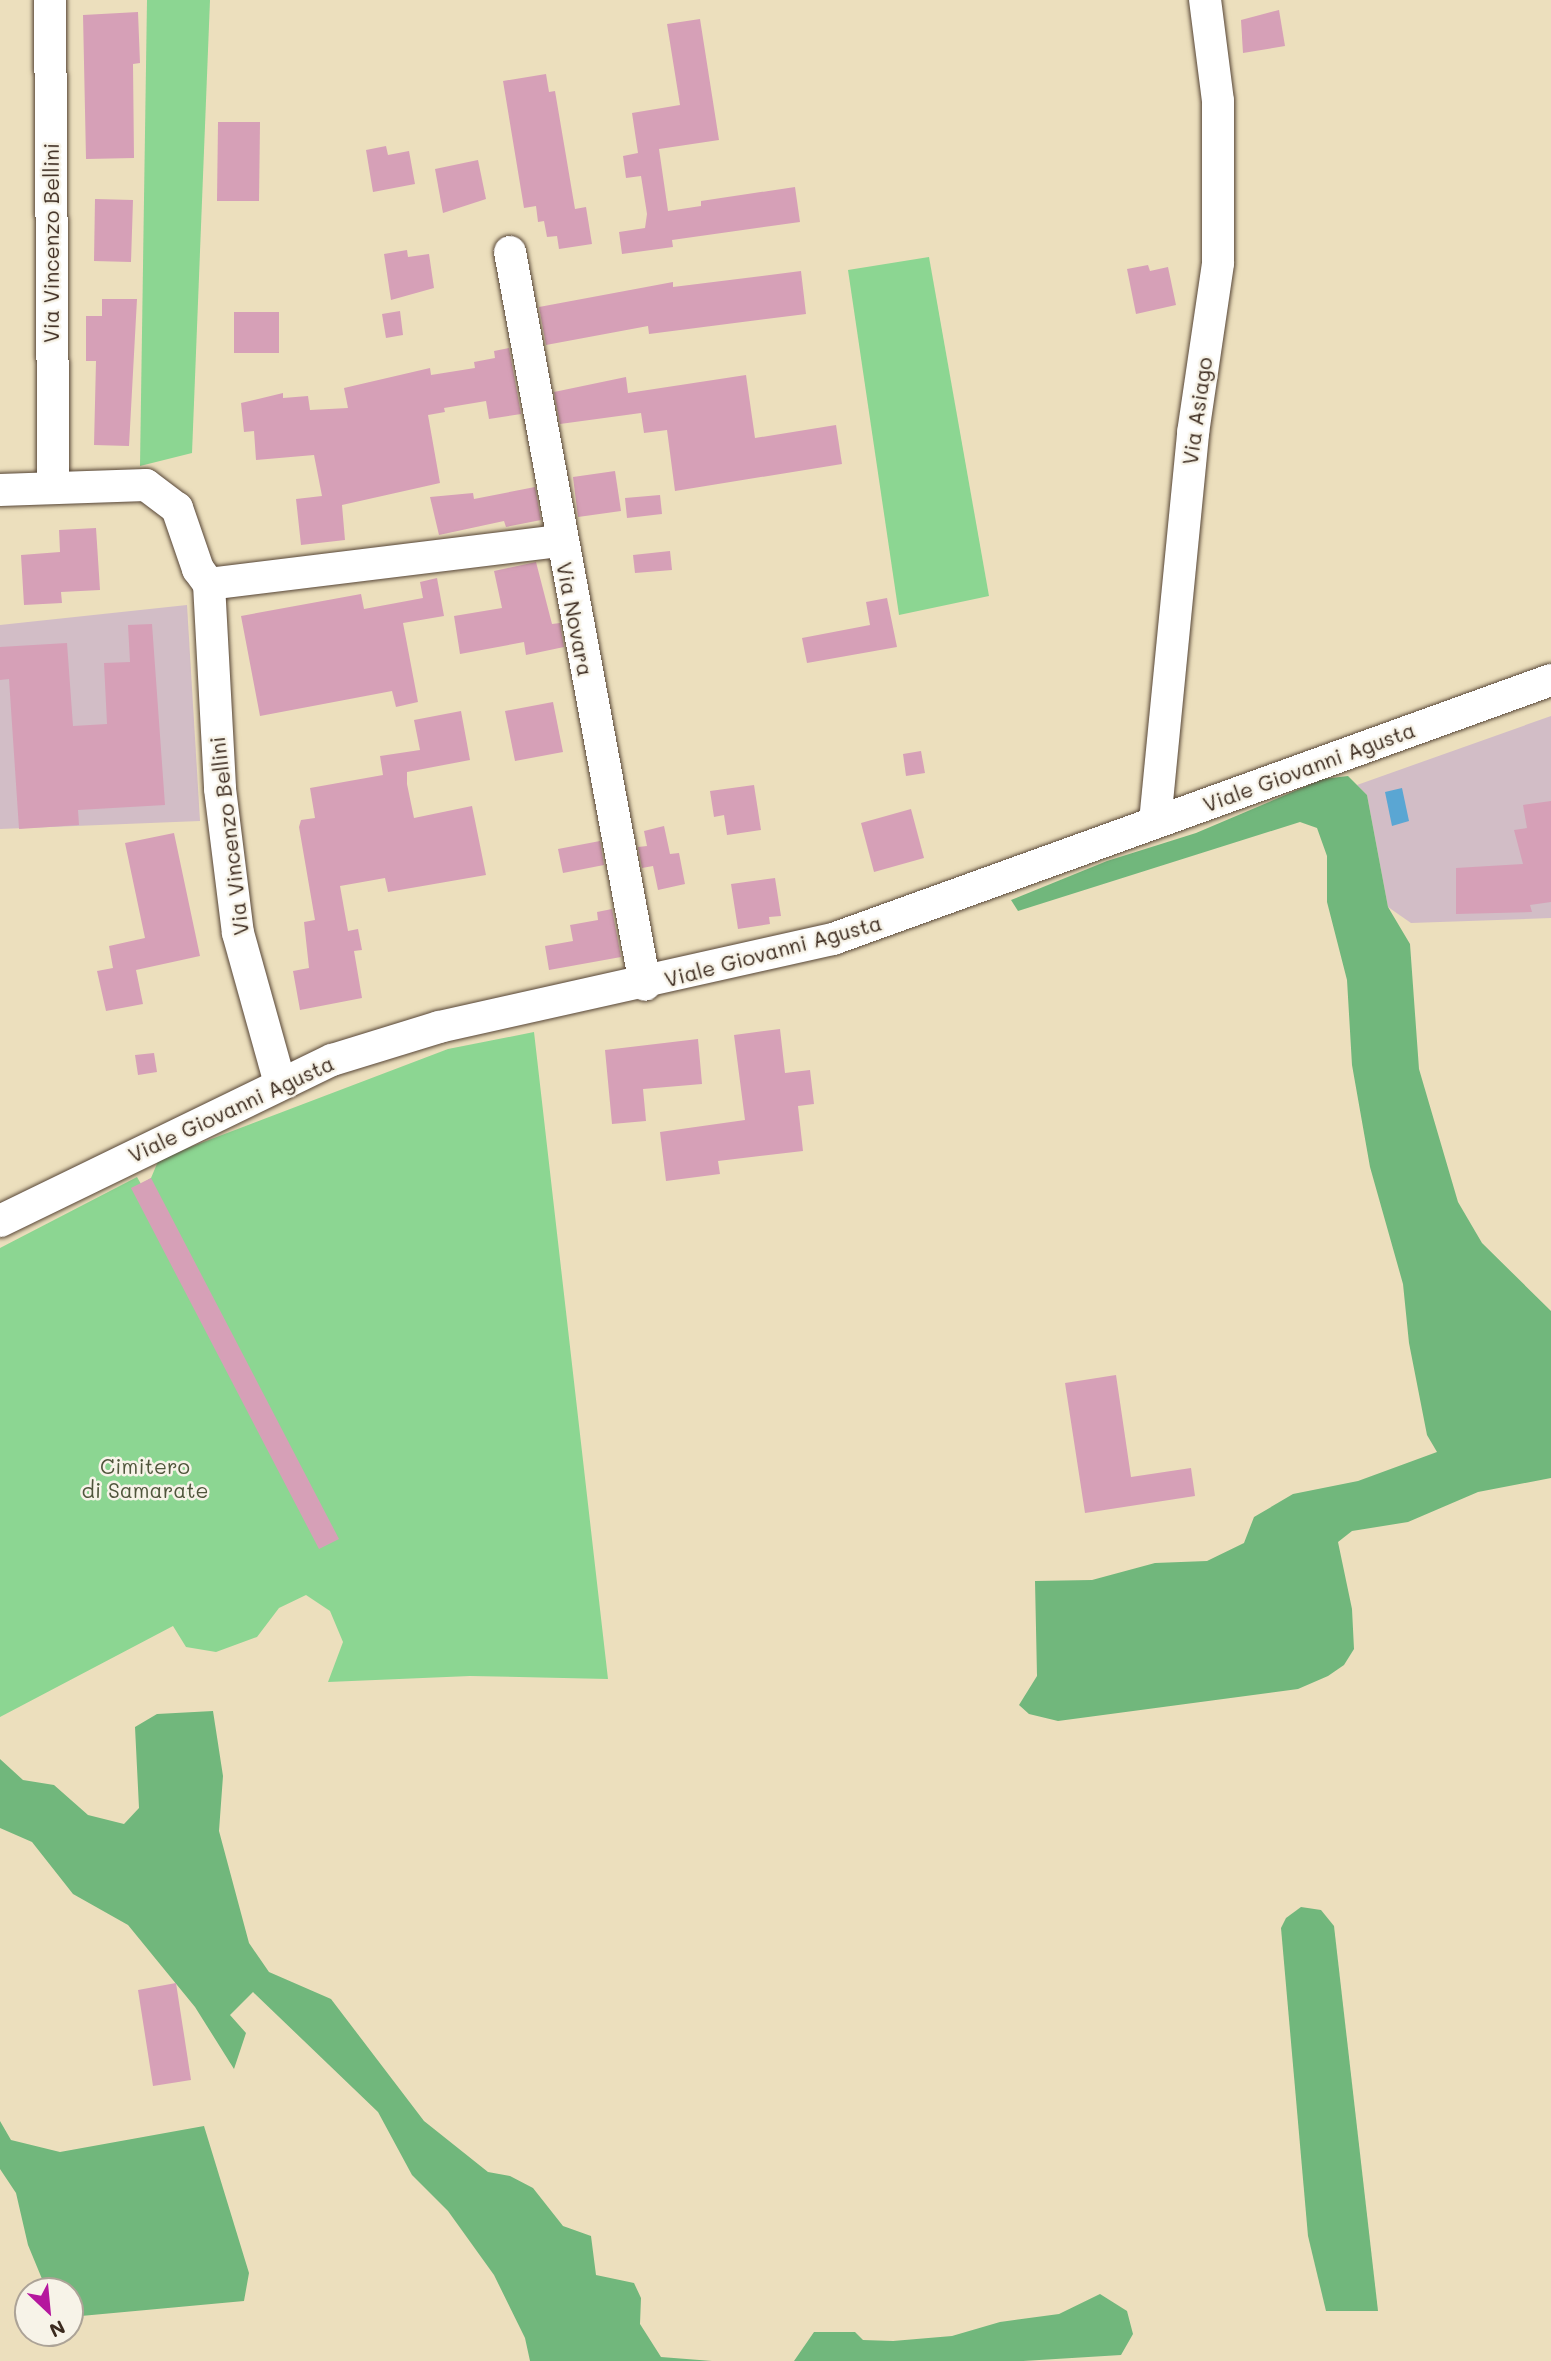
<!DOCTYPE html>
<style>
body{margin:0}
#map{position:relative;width:1551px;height:2361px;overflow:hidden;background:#ecdfbd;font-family:Mali,sans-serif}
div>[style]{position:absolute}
.industrial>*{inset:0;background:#d2bdc6}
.green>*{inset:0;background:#8cd692}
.forest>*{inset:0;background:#71b77c}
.water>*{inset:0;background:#5aa6d3}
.building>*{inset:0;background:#d6a0b7}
.roads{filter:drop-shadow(0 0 2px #564536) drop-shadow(0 0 2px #564536)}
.minor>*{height:32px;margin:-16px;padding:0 16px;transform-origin:16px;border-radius:16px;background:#fff}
span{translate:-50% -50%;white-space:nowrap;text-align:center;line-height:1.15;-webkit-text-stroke:5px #f7f3e8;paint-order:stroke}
.street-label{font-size:21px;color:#3b2a1e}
.park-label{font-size:21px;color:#4f553b}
.north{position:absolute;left:14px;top:2277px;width:70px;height:70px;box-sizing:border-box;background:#f7f3e8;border:2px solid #aca397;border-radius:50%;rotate:154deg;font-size:19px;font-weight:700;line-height:28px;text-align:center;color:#3b2a1e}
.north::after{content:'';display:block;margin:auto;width:24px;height:32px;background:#b5179e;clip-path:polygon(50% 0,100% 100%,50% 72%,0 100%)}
</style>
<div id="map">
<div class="industrial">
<i style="clip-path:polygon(187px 605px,200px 821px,0 829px,0 625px)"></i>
<i style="clip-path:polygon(1551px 716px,1551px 918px,1411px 923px,1388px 907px,1367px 795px,1357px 785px)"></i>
</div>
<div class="green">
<i style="clip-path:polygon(147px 0,210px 0,192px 453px,140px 466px)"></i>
<i style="clip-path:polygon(929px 257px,989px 596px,899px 615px,848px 270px)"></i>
<i style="clip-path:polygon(534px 1032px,608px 1679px,470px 1676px,328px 1682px,343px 1642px,330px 1611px,306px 1595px,279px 1608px,257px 1637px,216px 1652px,186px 1647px,173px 1626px,0 1717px,0 1248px,137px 1177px,141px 1184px,151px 1178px,159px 1159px,448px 1049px)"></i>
</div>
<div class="forest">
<i style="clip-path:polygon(1348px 776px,1367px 795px,1388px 907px,1410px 944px,1419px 1069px,1458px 1202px,1482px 1243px,1551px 1311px,1551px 1478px,1478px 1492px,1408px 1522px,1352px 1531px,1338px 1542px,1352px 1609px,1354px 1649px,1344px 1665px,1328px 1676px,1298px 1689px,1058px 1721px,1029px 1714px,1019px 1705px,1037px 1676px,1035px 1581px,1092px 1580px,1155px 1563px,1207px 1561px,1244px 1543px,1254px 1517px,1293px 1494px,1358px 1481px,1437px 1452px,1427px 1435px,1409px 1343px,1403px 1284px,1370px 1167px,1352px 1065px,1347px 980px,1327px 902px,1327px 856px,1317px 828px,1300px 822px,1018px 911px,1011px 900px,1107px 861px,1196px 833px,1323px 779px)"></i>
<i style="clip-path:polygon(213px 1711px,223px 1776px,219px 1831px,249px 1943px,269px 1972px,331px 1999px,424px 2121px,488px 2172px,510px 2176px,533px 2188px,563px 2226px,591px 2236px,596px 2275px,634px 2283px,641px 2298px,640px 2324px,661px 2357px,712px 2361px,530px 2361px,525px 2338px,494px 2275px,448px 2211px,412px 2175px,378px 2112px,253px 1992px,230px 2015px,246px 2033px,234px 2069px,195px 2007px,128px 1925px,73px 1894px,32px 1842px,0 1828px,0 1759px,23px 1780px,54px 1785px,88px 1815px,124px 1824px,139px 1808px,135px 1727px,157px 1714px)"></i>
<i style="clip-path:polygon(1301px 1907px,1321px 1910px,1334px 1926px,1378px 2311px,1326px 2311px,1308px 2236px,1281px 1928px,1286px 1918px)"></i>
<i style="clip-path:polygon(0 2121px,11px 2140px,60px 2152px,204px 2126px,249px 2273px,244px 2301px,70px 2317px,70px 2291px,47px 2291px,28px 2245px,16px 2193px,0 2169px)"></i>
<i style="clip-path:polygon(1100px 2294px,1127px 2311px,1133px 2334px,1121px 2355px,1023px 2361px,794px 2361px,814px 2332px,855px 2332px,863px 2340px,893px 2341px,952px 2336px,1000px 2322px,1059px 2314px)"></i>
</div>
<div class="water">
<i style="clip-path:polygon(1402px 788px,1409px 821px,1392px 826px,1385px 792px)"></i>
</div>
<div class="building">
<i style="clip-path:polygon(1279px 10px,1285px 46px,1243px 53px,1241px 20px)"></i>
<i style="clip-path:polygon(138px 12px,140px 63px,133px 64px,134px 158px,86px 159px,83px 15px)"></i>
<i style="clip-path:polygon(700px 19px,719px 140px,659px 149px,668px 211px,701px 206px,701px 201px,795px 187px,800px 222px,672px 240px,673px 247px,622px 254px,619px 232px,645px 228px,647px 214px,641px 176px,626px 178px,623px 156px,638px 153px,632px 113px,680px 105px,667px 24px)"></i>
<i style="clip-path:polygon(546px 74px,549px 92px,555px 91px,575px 209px,586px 207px,592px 244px,559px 249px,557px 236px,547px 237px,544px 221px,538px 222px,536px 206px,524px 208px,503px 81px)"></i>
<i style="clip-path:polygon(218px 122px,260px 122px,259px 201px,217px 201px)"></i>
<i style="clip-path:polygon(386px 146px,388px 155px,409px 151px,415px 184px,373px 192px,366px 150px)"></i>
<i style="clip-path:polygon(478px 160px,486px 199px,443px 213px,435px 169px)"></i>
<i style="clip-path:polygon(95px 199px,133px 200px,131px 262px,94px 261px)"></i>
<i style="clip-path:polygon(407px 250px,408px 257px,429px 254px,434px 288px,391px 300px,384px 254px)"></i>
<i style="clip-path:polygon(1148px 265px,1150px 271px,1168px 267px,1176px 305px,1136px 314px,1127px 269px)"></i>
<i style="clip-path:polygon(801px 271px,806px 314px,649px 334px,648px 326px,546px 345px,539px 307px,673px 282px,673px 287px)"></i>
<i style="clip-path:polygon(102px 299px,137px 299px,129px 446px,94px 445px,96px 361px,86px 361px,86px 316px,102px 316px)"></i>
<i style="clip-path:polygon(400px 311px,403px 335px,386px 338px,382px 314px)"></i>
<i style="clip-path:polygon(234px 312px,279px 312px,279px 353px,234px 353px)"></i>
<i style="clip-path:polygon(509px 348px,521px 414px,489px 419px,486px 401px,444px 408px,445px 412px,428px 415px,440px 483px,342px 505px,345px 540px,301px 545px,296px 499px,322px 496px,314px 455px,256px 460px,254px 431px,244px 432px,241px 403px,283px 393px,283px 398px,308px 396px,310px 410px,348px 408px,344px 388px,430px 368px,431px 375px,475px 368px,474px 362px,495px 358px,494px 351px)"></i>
<i style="clip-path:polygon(746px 375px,755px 438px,836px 425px,842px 464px,675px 491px,667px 430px,644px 433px,641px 413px,560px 424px,554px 392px,626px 377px,628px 393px)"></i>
<i style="clip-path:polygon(615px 471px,621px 511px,578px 517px,573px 477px)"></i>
<i style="clip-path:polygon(535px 487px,541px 520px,506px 527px,504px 521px,439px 535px,430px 497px,473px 493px,474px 499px)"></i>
<i style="clip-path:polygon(660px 495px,662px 514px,627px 518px,625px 498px)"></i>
<i style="clip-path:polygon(96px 528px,100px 590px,61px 592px,62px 603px,24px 605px,21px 555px,60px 552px,59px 530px)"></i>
<i style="clip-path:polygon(670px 551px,672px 570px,635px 573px,633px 555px)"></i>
<i style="clip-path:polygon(536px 562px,552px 624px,560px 623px,564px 647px,526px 655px,524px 642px,460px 654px,454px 616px,502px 608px,494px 571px)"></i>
<i style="clip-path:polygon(437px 578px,444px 616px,403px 623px,418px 702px,396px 707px,392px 691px,260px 716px,241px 616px,361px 594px,364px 609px,423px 598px,420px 582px)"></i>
<i style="clip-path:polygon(887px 598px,897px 647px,807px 663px,802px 638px,870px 625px,866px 602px)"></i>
<i style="clip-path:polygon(152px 624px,165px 805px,78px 810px,79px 825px,19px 829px,9px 679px,0 680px,0 647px,67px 643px,73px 726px,107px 724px,104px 663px,130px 662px,128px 625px)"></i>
<i style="clip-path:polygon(553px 702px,563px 752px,515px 761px,505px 711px)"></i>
<i style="clip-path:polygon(461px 711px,470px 760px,407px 772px,407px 784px,414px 818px,472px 806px,486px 875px,388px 892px,385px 878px,340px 886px,348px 931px,358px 929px,362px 950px,354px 951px,362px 998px,300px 1010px,293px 971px,309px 968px,304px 922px,315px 920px,299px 827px,301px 820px,315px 818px,310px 788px,383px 775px,380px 756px,420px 750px,414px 720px)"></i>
<i style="clip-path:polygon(921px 751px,925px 773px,906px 776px,903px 754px)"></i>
<i style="clip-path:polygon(754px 785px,761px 830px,727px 835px,724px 815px,714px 817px,710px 791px)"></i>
<i style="clip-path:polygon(1551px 801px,1551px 902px,1530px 905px,1532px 912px,1456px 914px,1456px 868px,1523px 864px,1514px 830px,1527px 828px,1523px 805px)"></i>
<i style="clip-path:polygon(911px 809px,924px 858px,874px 872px,861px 823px)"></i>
<i style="clip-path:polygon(664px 826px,670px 854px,679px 853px,685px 884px,658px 890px,653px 866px,642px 868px,638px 847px,647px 846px,644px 831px)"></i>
<i style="clip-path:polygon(174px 833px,200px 956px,136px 970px,143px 1004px,106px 1011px,97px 971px,113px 968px,109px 946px,145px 938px,125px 843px)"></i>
<i style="clip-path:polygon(600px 841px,604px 865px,563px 873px,558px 849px)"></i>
<i style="clip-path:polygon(775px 878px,781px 916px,769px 917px,770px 924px,738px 929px,731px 884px)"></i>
<i style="clip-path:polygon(612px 909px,621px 957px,549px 970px,545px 946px,573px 941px,570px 925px,598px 920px,597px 912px)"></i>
<i style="clip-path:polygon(780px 1029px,785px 1073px,810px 1070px,814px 1104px,798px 1106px,803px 1151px,718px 1161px,720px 1174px,666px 1181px,660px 1132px,745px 1120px,734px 1035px)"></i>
<i style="clip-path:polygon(698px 1039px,702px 1084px,643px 1089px,646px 1121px,612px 1124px,605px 1050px)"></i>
<i style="clip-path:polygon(154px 1053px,157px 1072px,138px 1075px,135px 1055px)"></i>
<i style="clip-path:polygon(151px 1178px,339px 1539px,319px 1549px,131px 1188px)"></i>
<i style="clip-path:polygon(1116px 1375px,1131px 1477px,1191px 1468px,1195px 1496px,1085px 1513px,1065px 1383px)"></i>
<i style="clip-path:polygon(176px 1983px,191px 2080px,153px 2086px,138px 1990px)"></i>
</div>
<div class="roads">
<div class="minor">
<i style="left:50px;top:0;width:486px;rotate:89.6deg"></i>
<i style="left:510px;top:252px;width:745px;rotate:79.56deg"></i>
<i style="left:0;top:490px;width:146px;rotate:-2deg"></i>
<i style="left:146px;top:485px;width:39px;rotate:37deg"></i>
<i style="left:177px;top:508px;width:65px;rotate:71deg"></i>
<i style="left:198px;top:569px;width:19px;rotate:54deg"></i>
<i style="left:209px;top:584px;width:354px;rotate:-7deg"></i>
<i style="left:209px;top:584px;width:205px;rotate:86.9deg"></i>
<i style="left:220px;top:789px;width:145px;rotate:82.9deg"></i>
<i style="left:238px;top:933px;width:156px;rotate:74.4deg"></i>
<i style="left:1155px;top:822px;width:391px;rotate:-84.4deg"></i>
<i style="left:1193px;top:433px;width:172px;rotate:-81.6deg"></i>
<i style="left:1218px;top:263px;width:162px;rotate:-90deg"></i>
<i style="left:1218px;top:101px;width:102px;rotate:-97.3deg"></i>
<i style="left:0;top:1221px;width:369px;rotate:-25.9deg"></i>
<i style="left:332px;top:1060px;width:112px;rotate:-17.1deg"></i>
<i style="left:439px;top:1027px;width:404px;rotate:-12.6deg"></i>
<i style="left:833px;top:939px;width:763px;rotate:-19.84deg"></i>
</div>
</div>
<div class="street-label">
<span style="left:51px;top:243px;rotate:-90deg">Via Vincenzo Bellini</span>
<span style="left:1197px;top:411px;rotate:-82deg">Via Asiago</span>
<span style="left:575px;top:619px;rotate:79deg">Via Novara</span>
<span style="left:1309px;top:767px;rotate:-20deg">Viale Giovanni Agusta</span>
<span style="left:229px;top:836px;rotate:-97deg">Via Vincenzo Bellini</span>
<span style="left:773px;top:951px;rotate:-15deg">Viale Giovanni Agusta</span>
<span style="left:231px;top:1109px;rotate:-25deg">Viale Giovanni Agusta</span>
</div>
<div class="park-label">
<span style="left:145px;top:1478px">Cimitero<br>di Samarate</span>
</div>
<div class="north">N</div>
</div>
